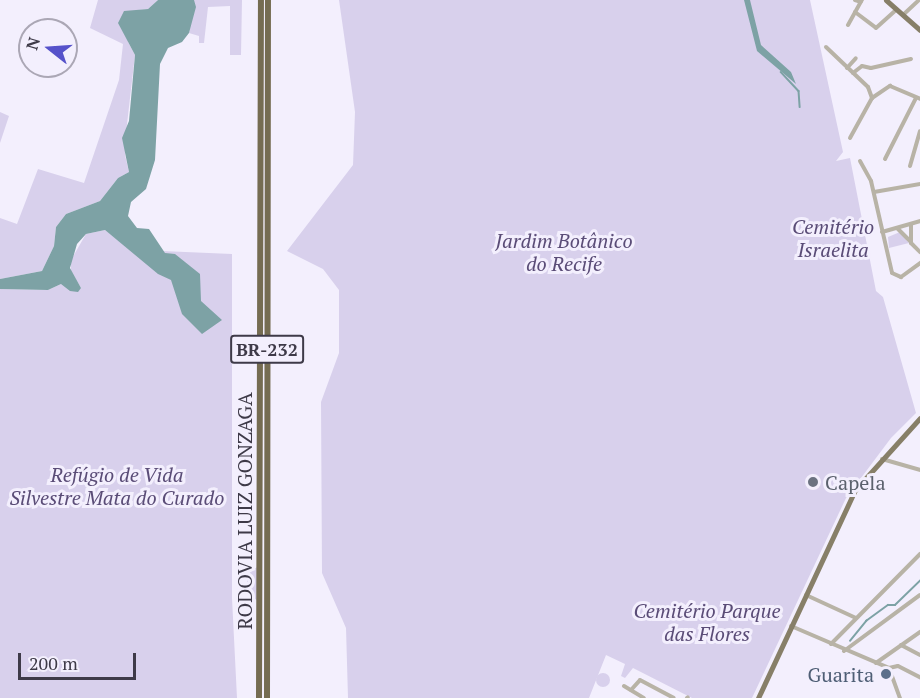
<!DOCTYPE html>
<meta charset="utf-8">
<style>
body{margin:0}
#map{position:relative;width:920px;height:698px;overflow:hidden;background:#f3effd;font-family:"PT Serif",serif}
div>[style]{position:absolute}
.green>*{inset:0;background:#d8d0ec}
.round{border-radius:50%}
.water>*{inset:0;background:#7da2a5}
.stream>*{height:1.5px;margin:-0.75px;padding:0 0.75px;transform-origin:0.75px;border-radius:0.75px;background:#7da2a5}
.minor>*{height:4px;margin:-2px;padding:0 2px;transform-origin:2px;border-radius:2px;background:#b8b3a6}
.major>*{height:5px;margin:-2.5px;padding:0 2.5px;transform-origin:2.5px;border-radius:2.5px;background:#877f68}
.highway>*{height:6px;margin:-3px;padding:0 3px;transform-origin:3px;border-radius:3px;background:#756c52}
.dots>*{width:16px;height:16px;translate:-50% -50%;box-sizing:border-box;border:3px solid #f3effd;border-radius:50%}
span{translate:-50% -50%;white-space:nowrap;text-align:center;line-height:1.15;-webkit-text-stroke:6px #f3effd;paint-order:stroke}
.shield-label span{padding:2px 4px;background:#f3effd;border:2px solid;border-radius:4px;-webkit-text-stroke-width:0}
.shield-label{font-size:18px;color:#3e3a48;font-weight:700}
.park-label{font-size:20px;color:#5a4c77;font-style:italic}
.worship-label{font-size:20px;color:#5b616d}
.left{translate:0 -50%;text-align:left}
.street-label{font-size:20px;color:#3e3a48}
.service-label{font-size:20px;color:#4e5e75}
.right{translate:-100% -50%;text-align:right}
.north{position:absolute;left:18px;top:18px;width:60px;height:60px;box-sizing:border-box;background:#f3effd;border:2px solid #aba7b5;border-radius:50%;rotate:287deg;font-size:16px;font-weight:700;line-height:24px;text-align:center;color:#3e3a48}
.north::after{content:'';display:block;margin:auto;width:21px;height:27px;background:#5652ca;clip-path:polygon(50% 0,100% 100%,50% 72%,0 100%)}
.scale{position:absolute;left:18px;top:653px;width:118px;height:27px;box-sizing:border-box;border:3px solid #3e3a48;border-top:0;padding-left:8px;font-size:18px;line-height:21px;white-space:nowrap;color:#3e3a48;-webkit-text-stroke:4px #f3effd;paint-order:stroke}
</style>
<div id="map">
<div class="green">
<i style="clip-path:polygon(98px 0,158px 0,148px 9px,139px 10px,128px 42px,135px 55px,127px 124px,125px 155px,129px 172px,118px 178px,100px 201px,66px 214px,56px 227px,54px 246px,42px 271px,0 279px,0 218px,17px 224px,38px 169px,84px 183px,119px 80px,123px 44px,90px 28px)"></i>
<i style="clip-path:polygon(194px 0,242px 0,241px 55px,230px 55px,230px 6px,208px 7px,204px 43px,199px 43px,199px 36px,189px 33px)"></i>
<i style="clip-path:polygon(339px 0,810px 0,843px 152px,836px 161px,850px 158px,876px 291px,883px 297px,916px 413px,891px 438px,846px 498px,752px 698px,692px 698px,633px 668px,625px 678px,621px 676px,625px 664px,606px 655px,589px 698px,348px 698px,346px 628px,322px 573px,321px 402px,339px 353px,339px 290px,323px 269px,287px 251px,353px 165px,355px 112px)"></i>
<i style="clip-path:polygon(0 112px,9px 116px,0 143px)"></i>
<i style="clip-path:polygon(105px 230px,152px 267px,162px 251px,232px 254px,232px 598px,237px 698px,0 698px,0 289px,48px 290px,61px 284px,81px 288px,71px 271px,71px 260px,86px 234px)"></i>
<i style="clip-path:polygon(900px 232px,909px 243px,889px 248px,888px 237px)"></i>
<i style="clip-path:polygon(257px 567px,258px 601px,248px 594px,247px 585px,248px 574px)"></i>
<i class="round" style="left:596px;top:673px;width:14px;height:14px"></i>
</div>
<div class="water">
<i style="clip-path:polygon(158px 0,194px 0,196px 7px,189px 33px,182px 42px,168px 48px,160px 64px,155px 160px,146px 189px,131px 202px,128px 216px,137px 228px,149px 229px,165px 253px,175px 254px,200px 274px,201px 301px,222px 320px,202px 334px,182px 314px,171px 280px,158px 274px,105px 230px,86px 234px,77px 244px,70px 268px,81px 288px,78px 292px,70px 291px,61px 284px,48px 290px,0 289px,0 279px,42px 271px,54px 246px,56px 227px,66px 214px,100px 201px,118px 178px,129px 172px,122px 138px,129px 121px,135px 55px,118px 23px,124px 11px,148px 9px)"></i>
<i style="clip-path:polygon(744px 0,750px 0,761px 45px,791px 72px,796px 84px,757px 51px)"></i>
</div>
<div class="stream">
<i style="left:781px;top:72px;width:26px;rotate:47deg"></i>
<i style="left:799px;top:91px;width:16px;rotate:86deg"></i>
<i style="left:850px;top:641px;width:26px;rotate:-51deg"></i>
<i style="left:866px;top:621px;width:27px;rotate:-36deg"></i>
<i style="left:888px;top:605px;width:7px"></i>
<i style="left:895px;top:605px;width:35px;rotate:-44deg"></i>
</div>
<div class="minor">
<i style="left:855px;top:0;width:6px;rotate:18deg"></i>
<i style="left:855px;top:12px;width:26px;rotate:37deg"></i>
<i style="left:876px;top:28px;width:28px;rotate:-42deg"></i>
<i style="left:904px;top:14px;width:21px;rotate:-43deg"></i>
<i style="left:848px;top:25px;width:29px;rotate:-61deg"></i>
<i style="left:826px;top:47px;width:58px;rotate:43.6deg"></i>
<i style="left:868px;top:87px;width:12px;rotate:70deg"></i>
<i style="left:847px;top:68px;width:13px;rotate:-48deg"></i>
<i style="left:853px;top:73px;width:11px;rotate:-38deg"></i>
<i style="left:862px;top:66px;width:9px;rotate:13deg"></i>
<i style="left:871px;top:68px;width:41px;rotate:-12.7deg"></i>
<i style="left:850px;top:138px;width:46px;rotate:-61.2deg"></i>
<i style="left:872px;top:98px;width:22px;rotate:-34deg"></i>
<i style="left:890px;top:86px;width:33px;rotate:23deg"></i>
<i style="left:885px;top:159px;width:68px;rotate:-63.1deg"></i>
<i style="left:860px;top:161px;width:23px;rotate:61deg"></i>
<i style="left:871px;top:181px;width:94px;rotate:77.1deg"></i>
<i style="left:892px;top:273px;width:10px;rotate:24deg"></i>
<i style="left:901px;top:277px;width:24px;rotate:-36deg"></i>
<i style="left:910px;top:166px;width:36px;rotate:-74deg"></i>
<i style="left:874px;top:192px;width:47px;rotate:-9.9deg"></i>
<i style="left:911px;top:225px;width:18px;rotate:90deg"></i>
<i style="left:911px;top:243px;width:13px;rotate:45deg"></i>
<i style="left:898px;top:229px;width:17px;rotate:45deg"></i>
<i style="left:882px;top:232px;width:40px;rotate:-16deg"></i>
<i style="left:882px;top:459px;width:40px;rotate:16deg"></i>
<i style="left:806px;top:595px;width:55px;rotate:24.7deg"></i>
<i style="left:791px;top:626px;width:107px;rotate:23.2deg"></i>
<i style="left:889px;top:668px;width:32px;rotate:70deg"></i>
<i style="left:831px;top:644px;width:127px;rotate:-45.3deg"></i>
<i style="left:901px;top:645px;width:21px;rotate:28deg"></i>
<i style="left:844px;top:651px;width:94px;rotate:-36.4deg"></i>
<i style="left:876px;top:663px;width:54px;rotate:-35.2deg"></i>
<i style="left:889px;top:668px;width:9px;rotate:-13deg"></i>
<i style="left:898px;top:666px;width:25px;rotate:27deg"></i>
<i style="left:624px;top:686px;width:23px;rotate:31deg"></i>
<i style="left:631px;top:690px;width:13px;rotate:-48deg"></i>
<i style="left:640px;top:680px;width:38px;rotate:28deg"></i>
<i style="left:687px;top:698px;width:1px;rotate:-45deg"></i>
</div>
<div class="major">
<i style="left:886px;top:0;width:45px;rotate:41.4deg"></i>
<i style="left:758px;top:698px;width:230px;rotate:-65deg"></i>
<i style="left:855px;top:490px;width:97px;rotate:-47.9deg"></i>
</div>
<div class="highway">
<i style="left:259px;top:698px;width:698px;rotate:-89.84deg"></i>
<i style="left:267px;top:698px;width:698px;rotate:-89.92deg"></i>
</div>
<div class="dots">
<i style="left:813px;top:482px;background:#6b7280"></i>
<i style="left:886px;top:674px;background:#5c6f8a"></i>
</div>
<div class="shield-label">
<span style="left:267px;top:349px">BR-232</span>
</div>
<div class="park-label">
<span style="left:833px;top:238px">Cemitério<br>Israelita</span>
<span style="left:564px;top:252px">Jardim Botânico<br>do Recife</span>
<span style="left:117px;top:486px">Refúgio de Vida<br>Silvestre Mata do Curado</span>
<span style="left:707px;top:622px">Cemitério Parque<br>das Flores</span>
</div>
<div class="worship-label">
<span class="left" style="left:825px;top:482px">Capela</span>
</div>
<div class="street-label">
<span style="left:244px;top:511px;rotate:-90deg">RODOVIA LUIZ GONZAGA</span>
</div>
<div class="service-label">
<span class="right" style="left:874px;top:674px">Guarita</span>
</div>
<div class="north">N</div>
<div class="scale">200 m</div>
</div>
